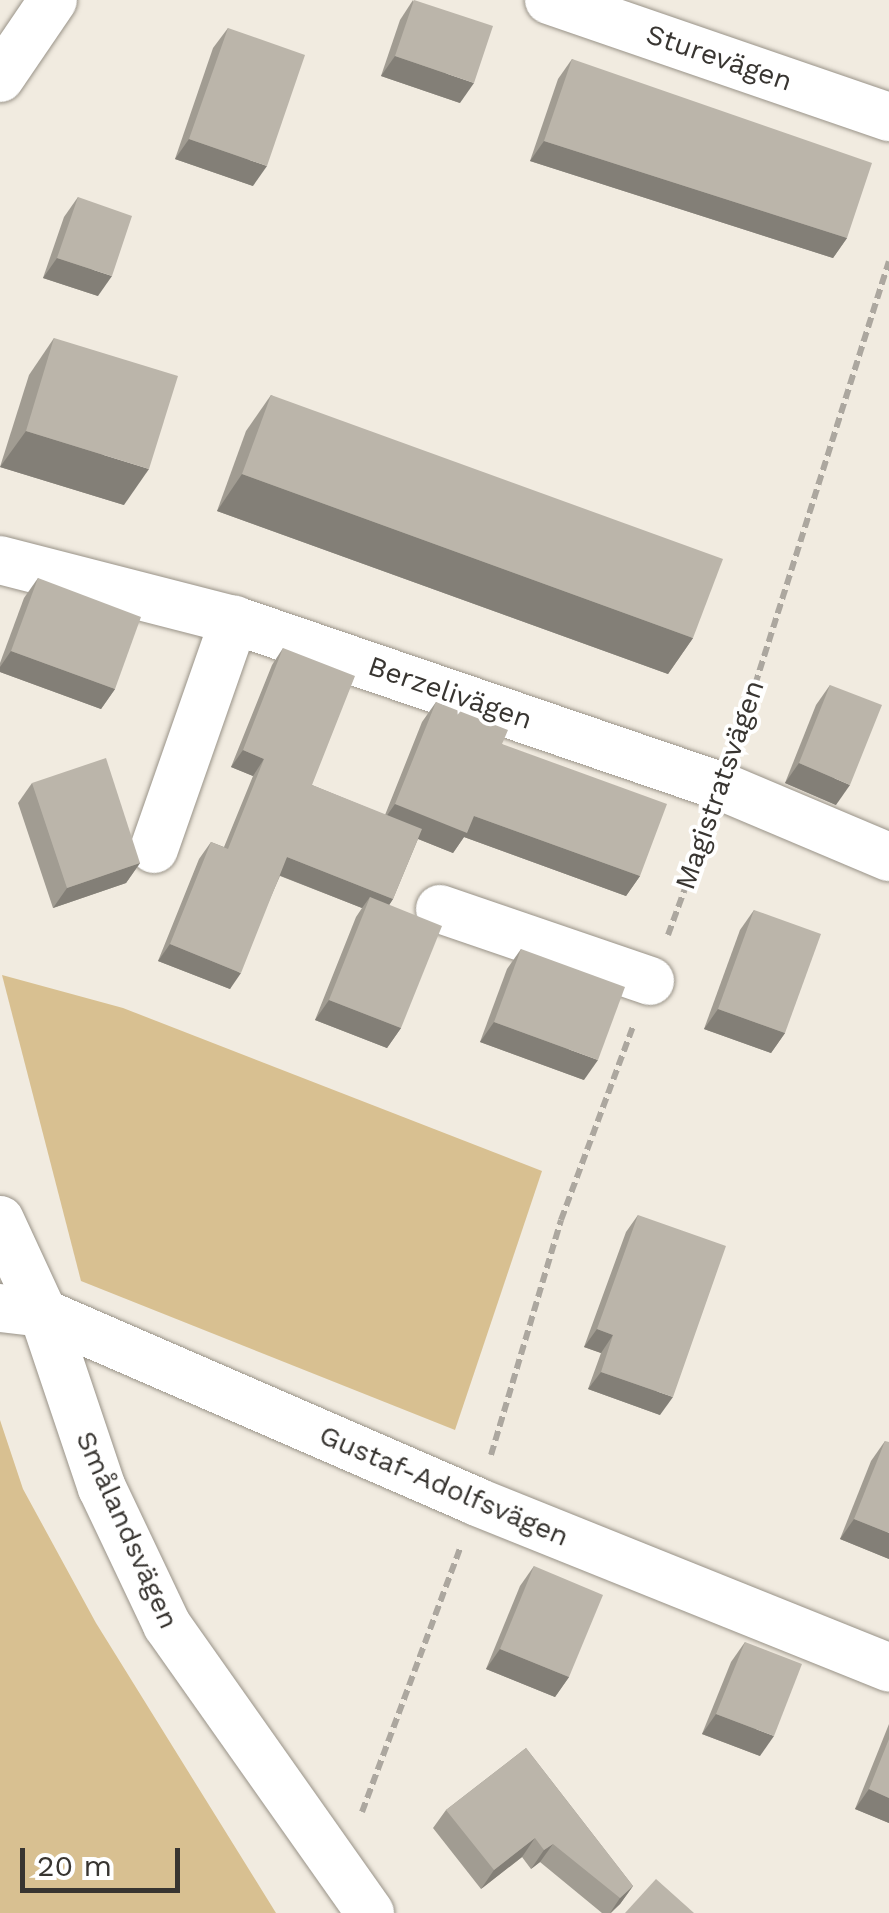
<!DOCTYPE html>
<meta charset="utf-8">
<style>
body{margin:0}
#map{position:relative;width:889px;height:1913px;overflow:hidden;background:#f1ebe0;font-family:"Work Sans",sans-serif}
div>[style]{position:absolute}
.green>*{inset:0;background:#d8c091}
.path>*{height:6px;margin-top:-3px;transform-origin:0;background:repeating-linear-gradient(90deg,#aca79f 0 10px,transparent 0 15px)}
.roads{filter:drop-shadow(0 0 2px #999388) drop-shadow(0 0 2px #999388)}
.street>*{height:48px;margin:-24px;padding:0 24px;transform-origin:24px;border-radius:24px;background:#fff}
.wall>*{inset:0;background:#a19c92}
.shaded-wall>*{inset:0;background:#837f77}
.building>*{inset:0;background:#bbb5aa}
span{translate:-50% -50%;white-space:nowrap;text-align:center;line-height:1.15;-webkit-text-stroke:8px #fff;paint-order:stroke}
.street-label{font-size:28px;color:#383531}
.scale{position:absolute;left:20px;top:1848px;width:160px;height:45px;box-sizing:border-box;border:5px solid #383531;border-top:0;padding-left:12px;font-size:30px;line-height:35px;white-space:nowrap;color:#383531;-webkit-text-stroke:8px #fff;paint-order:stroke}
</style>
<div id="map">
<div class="green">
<i style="clip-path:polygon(2px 975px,123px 1008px,542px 1171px,455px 1430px,81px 1281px)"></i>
<i style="clip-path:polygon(0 1420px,23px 1489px,96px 1623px,276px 1913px,0 1913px)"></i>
</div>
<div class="path">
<i style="left:737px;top:742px;width:504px;rotate:-72.46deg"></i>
<i style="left:668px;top:935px;width:108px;rotate:-69.9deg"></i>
<i style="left:491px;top:1455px;width:245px;rotate:-73.4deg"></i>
<i style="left:561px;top:1220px;width:207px;rotate:-69.6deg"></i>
<i style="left:362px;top:1812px;width:282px;rotate:-69.6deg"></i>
</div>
<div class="roads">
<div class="street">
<i style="left:549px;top:0;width:360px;rotate:19deg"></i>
<i style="left:0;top:78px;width:94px;rotate:-55.8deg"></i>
<i style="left:0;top:560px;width:242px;rotate:14.4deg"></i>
<i style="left:234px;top:620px;width:517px;rotate:18.86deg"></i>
<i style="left:723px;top:787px;width:180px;rotate:22.9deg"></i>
<i style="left:154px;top:849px;width:243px;rotate:-70.7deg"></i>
<i style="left:440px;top:909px;width:222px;rotate:18.9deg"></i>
<i style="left:0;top:1220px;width:102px;rotate:65.2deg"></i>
<i style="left:43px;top:1313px;width:185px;rotate:71.4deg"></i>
<i style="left:102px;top:1488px;width:152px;rotate:64.6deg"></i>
<i style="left:167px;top:1625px;width:352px;rotate:54.8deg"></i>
<i style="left:0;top:1308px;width:43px;rotate:6.6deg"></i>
<i style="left:43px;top:1313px;width:473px;rotate:23.5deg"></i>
<i style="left:477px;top:1502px;width:444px;rotate:21.9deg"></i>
</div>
</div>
<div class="wall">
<i style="clip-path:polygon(413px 0,460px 103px,381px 76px,400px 20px)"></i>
<i style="clip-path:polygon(228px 28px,253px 186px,175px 159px,213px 48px)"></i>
<i style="clip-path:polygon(572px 59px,847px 238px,833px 258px,530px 161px,558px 79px)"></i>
<i style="clip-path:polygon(78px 197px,98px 296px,43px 278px,64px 217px)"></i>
<i style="clip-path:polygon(54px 338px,124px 505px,0 467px,29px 375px)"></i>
<i style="clip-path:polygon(271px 395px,693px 638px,668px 674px,217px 511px,246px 431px)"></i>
<i style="clip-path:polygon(38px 578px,115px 689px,101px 709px,0 672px,0 663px,24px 598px)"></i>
<i style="clip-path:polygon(283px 648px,312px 785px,385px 815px,422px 722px,436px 702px,502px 744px,640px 876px,626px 896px,464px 837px,453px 853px,418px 839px,393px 899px,389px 905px,401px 1028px,387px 1048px,315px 1020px,356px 917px,362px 908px,280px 876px,230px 989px,158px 961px,199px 859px,211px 842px,224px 847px,253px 776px,231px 767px,272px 665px)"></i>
<i style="clip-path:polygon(830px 685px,836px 805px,785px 783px,816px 705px)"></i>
<i style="clip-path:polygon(32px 783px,140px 863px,126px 883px,53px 908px,18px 803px)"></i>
<i style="clip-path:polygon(754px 910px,785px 1033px,771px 1053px,704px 1029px,740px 930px)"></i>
<i style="clip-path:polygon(521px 949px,584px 1080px,480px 1042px,507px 969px)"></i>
<i style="clip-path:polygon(638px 1215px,660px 1415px,588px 1389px,601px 1353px,584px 1347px,626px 1232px)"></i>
<i style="clip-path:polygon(885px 1441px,889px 1559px,840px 1539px,871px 1461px)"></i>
<i style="clip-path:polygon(534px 1566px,569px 1677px,555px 1697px,486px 1669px,520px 1586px)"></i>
<i style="clip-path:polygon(745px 1642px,760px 1756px,702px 1734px,731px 1662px)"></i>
<i style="clip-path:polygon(889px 1724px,889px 1823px,855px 1809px)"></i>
<i style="clip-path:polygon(526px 1748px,633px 1886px,620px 1904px,611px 1913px,602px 1913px,540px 1862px,531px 1869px,522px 1857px,481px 1889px,433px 1828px,446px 1810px)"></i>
</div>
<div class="shaded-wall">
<i style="clip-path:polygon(395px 56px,474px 83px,460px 103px,381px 76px)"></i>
<i style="clip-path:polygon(189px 139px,267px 166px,253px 186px,175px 159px)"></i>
<i style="clip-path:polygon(544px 141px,847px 238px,833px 258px,530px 161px)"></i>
<i style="clip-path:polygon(57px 258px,112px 276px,98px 296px,43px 278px)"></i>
<i style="clip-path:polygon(26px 431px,149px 469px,124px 505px,0 467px)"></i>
<i style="clip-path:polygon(242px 474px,693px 638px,668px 674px,217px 511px)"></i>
<i style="clip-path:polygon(11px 651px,115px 689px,101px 709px,0 672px,0 667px)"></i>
<i style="clip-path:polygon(243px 750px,264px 759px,253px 776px,231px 767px)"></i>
<i style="clip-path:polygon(799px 763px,850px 785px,836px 805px,785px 783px)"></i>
<i style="clip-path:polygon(395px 804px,474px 816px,640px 876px,626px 896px,464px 837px,453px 853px,381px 824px)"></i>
<i style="clip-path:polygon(287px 857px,393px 899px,382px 916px,370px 897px,362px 908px,276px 874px)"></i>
<i style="clip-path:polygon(140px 863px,126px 883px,53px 908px,67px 888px)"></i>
<i style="clip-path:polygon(170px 944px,241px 973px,230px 989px,158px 961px)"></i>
<i style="clip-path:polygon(329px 1000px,401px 1028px,387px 1048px,315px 1020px)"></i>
<i style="clip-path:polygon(718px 1009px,785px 1033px,771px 1053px,704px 1029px)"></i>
<i style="clip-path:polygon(494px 1022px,598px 1060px,584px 1080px,480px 1042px)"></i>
<i style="clip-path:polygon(597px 1329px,613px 1335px,601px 1353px,584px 1347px)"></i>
<i style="clip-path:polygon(601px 1372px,673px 1397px,660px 1415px,588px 1389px)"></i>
<i style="clip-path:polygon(854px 1519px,889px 1533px,889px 1559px,840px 1539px)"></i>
<i style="clip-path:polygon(500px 1649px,569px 1677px,555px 1697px,486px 1669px)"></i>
<i style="clip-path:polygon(716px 1714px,774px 1736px,760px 1756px,702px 1734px)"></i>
<i style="clip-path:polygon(869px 1789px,889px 1798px,889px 1823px,855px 1809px)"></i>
<i style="clip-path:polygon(535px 1838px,522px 1857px,481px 1889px,494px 1870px)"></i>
<i style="clip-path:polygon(553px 1844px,540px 1862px,531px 1869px,544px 1850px)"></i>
<i style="clip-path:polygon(633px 1886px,620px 1904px,610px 1913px,620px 1898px)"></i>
</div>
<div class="building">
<i style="clip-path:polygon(414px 0,493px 26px,474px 83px,395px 56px)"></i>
<i style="clip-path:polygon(228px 28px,305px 55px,267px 166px,189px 139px)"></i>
<i style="clip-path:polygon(572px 59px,872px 163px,847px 238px,544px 141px)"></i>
<i style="clip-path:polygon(78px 197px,132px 216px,112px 276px,57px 258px)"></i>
<i style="clip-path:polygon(54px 338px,178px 376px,149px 469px,26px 431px)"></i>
<i style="clip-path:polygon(271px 395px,723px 559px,693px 638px,242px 474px)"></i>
<i style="clip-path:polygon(38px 578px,141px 617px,115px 689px,11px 651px)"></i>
<i style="clip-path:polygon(283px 648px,355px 676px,312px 785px,422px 829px,393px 899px,287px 857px,241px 973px,170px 944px,211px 842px,228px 849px,264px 759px,243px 750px)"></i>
<i style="clip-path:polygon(830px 685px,882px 705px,850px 785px,799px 763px)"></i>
<i style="clip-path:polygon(436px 702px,508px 730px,502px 744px,667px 804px,640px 876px,474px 816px,467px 833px,395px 804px)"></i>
<i style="clip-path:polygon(106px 758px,140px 863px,67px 888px,32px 783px)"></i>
<i style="clip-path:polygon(370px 897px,442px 926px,401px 1028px,329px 1000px)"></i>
<i style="clip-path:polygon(754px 910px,821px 934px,785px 1033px,718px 1009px)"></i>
<i style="clip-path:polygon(521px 949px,625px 987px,598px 1060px,494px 1022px)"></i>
<i style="clip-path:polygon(638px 1215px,726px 1246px,673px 1397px,601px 1372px,613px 1335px,597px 1329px)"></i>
<i style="clip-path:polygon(885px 1441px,889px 1442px,889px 1533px,854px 1519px)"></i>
<i style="clip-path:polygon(534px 1566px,603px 1595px,569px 1677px,500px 1649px)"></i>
<i style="clip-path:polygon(745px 1642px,802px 1664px,774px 1736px,716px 1714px)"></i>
<i style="clip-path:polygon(889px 1739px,889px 1798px,869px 1789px)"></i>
<i style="clip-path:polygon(526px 1748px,633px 1886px,620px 1898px,553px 1844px,544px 1850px,535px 1838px,494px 1870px,446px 1810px)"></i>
<i style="clip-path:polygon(656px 1879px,694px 1913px,625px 1913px)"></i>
</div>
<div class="street-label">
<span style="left:719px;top:58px;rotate:19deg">Sturevägen</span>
<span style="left:450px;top:693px;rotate:19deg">Berzelivägen</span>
<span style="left:720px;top:785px;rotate:-71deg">Magistratsvägen</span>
<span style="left:444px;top:1486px;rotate:23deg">Gustaf-Adolfsvägen</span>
<span style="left:127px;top:1530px;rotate:66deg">Smålandsvägen</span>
</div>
<div class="scale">20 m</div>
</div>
